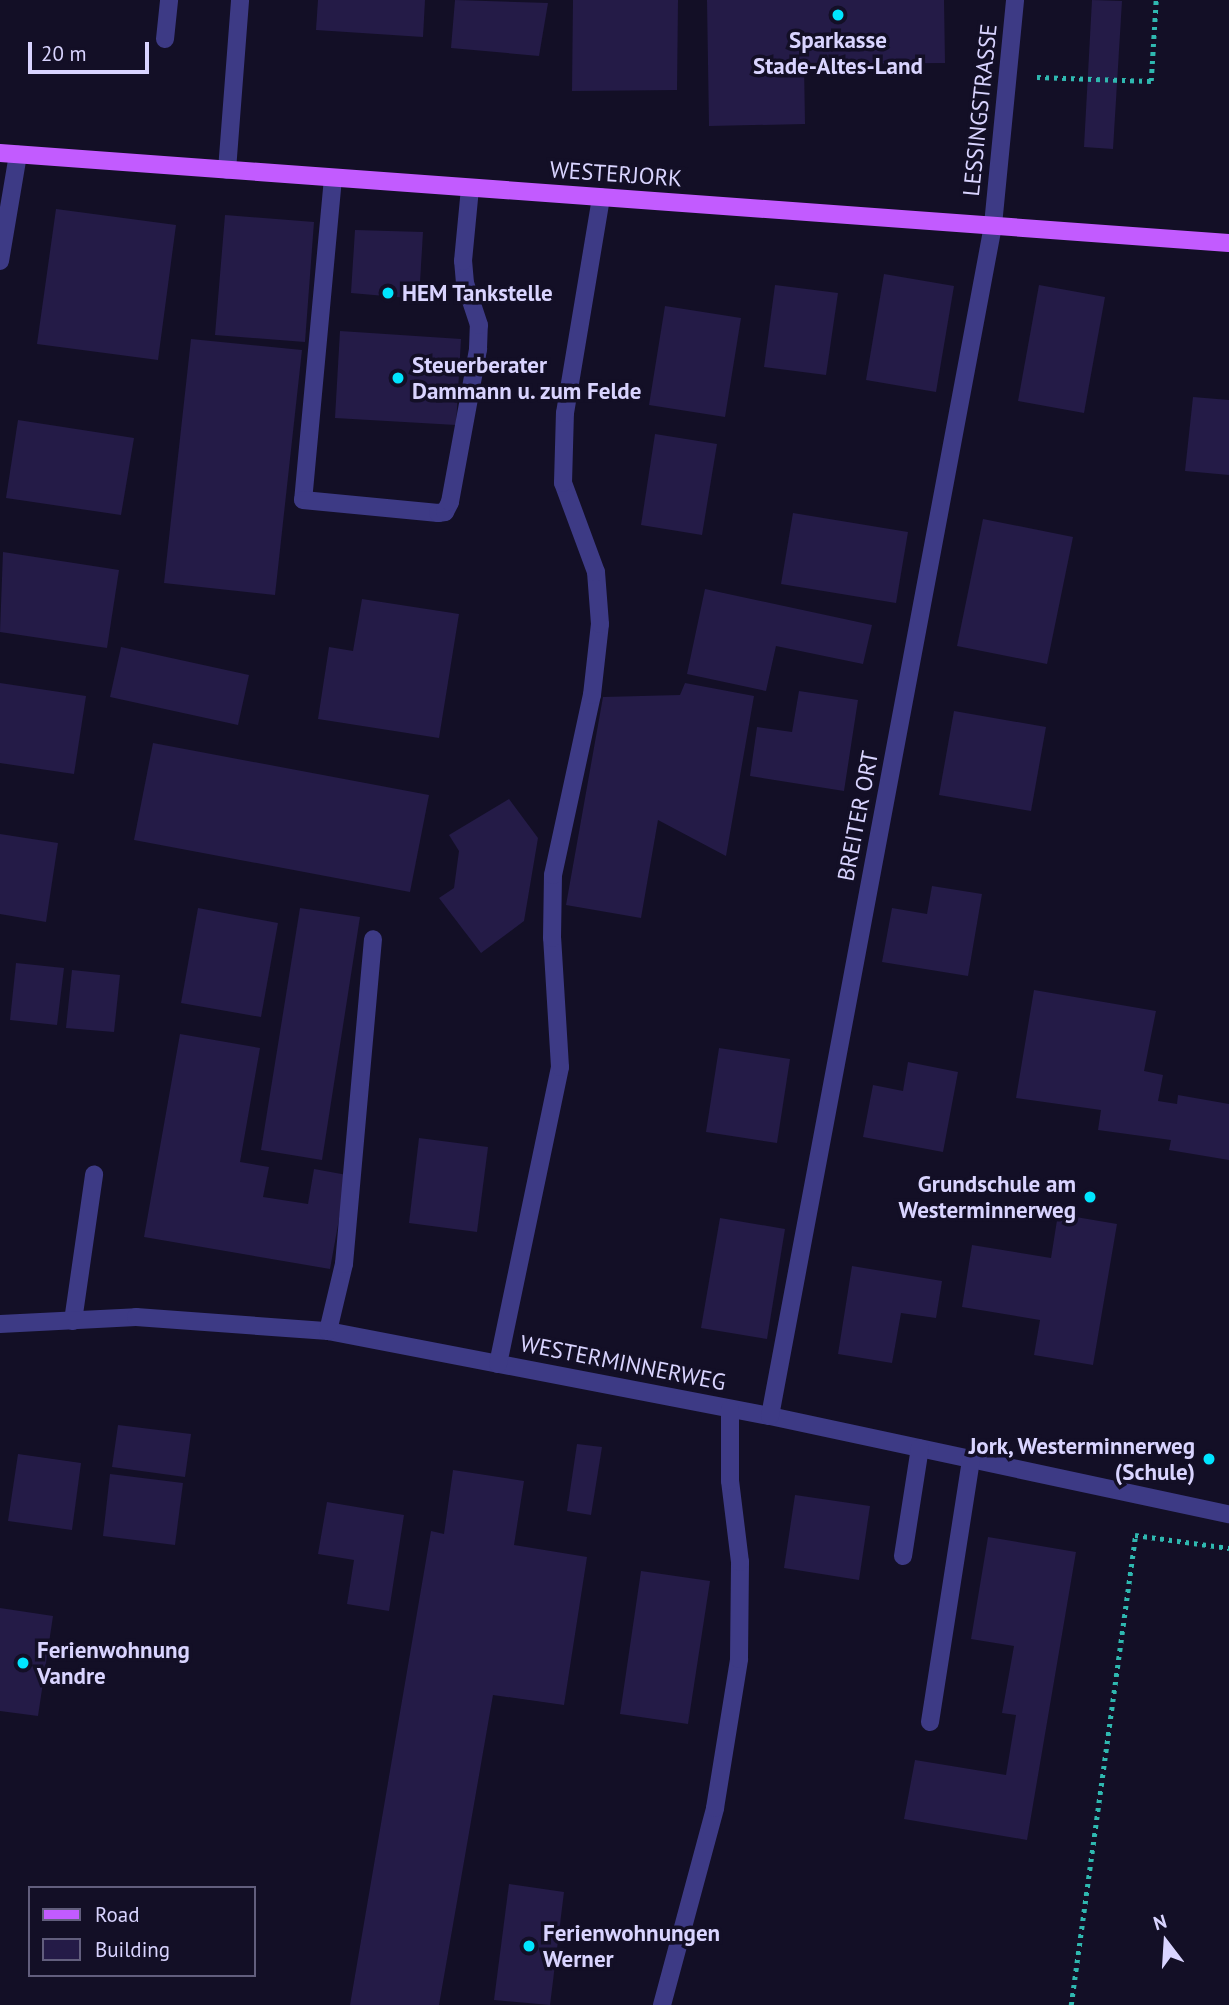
<!DOCTYPE html>
<style>
body{margin:0}
#map{position:relative;width:1229px;height:2005px;overflow:hidden;background:#130f26;font-family:"PT Sans",sans-serif}
div>[style]{position:absolute}
.building>*{inset:0;background:#241b47}
.path>*{height:4.5px;margin-top:-2.25px;transform-origin:0;background:repeating-linear-gradient(90deg,#2fb8b0 0 3.5px,transparent 0 8.5px)}
.minor>*{height:18px;margin:-9px;padding:0 9px;transform-origin:9px;border-radius:9px;background:#3d3a85}
.major>*{height:18px;margin:-9px;padding:0 9px;transform-origin:9px;border-radius:9px;background:#c25bff}
.dots>*{width:19px;height:19px;translate:-50% -50%;box-sizing:border-box;border:4px solid #130f26;border-radius:50%}
span{translate:-50% -50%;white-space:nowrap;text-align:center;line-height:1.15;-webkit-text-stroke:7px #130f26;paint-order:stroke}
.poi-label{font-size:23px;color:#d9d4ff;font-weight:700}
.left{translate:0 -50%;text-align:left}
.right{translate:-100% -50%;text-align:right}
.street-label{font-size:23px;color:#d9d4ff}
.legend{position:absolute;left:28px;top:1886px;width:228px;height:91px;box-sizing:border-box;background:#130f26;border:2px solid #625e7d;margin:0;padding:9px 12px;list-style:none;font-size:21px;color:#d9d4ff}
.legend li{display:flex;align-items:center;gap:14px;height:35px}
.legend b{width:35px;border:2px solid #625e7d}
.north{position:absolute;left:1131px;top:1907px;width:70px;height:70px;-webkit-text-stroke:5px #130f26;paint-order:stroke;rotate:343deg;font-size:19px;font-weight:700;line-height:28px;text-align:center;color:#d9d4ff}
.north::after{content:'';display:block;margin:auto;width:24px;height:32px;background:#d9d4ff;clip-path:polygon(50% 0,100% 100%,50% 72%,0 100%)}
.scale{position:absolute;left:28px;top:42px;width:121px;height:32px;box-sizing:border-box;border:4px solid #d9d4ff;border-top:0;padding-left:9px;font-size:21px;line-height:24px;white-space:nowrap;color:#d9d4ff;-webkit-text-stroke:5px #130f26;paint-order:stroke}
</style>
<div id="map">
<div class="building">
<i style="clip-path:polygon(318px 0,425px 0,423px 37px,316px 30px)"></i>
<i style="clip-path:polygon(455px 0,548px 3px,539px 56px,451px 48px)"></i>
<i style="clip-path:polygon(573px 0,678px 0,677px 90px,572px 91px)"></i>
<i style="clip-path:polygon(707px 0,944px 0,945px 63px,804px 64px,805px 124px,709px 126px)"></i>
<i style="clip-path:polygon(1092px 0,1122px 1px,1113px 149px,1084px 147px)"></i>
<i style="clip-path:polygon(56px 209px,176px 225px,158px 360px,37px 344px)"></i>
<i style="clip-path:polygon(225px 215px,314px 222px,305px 342px,215px 335px)"></i>
<i style="clip-path:polygon(355px 230px,423px 232px,419px 299px,351px 293px)"></i>
<i style="clip-path:polygon(884px 274px,954px 286px,936px 392px,866px 380px)"></i>
<i style="clip-path:polygon(775px 285px,838px 293px,826px 375px,764px 367px)"></i>
<i style="clip-path:polygon(1039px 285px,1105px 297px,1084px 413px,1018px 401px)"></i>
<i style="clip-path:polygon(665px 306px,741px 318px,725px 417px,649px 405px)"></i>
<i style="clip-path:polygon(340px 331px,461px 339px,456px 425px,335px 418px)"></i>
<i style="clip-path:polygon(191px 339px,302px 350px,275px 595px,164px 583px)"></i>
<i style="clip-path:polygon(1193px 397px,1229px 400px,1229px 475px,1185px 471px)"></i>
<i style="clip-path:polygon(18px 420px,134px 438px,121px 515px,6px 498px)"></i>
<i style="clip-path:polygon(655px 434px,717px 444px,702px 535px,641px 525px)"></i>
<i style="clip-path:polygon(793px 513px,908px 532px,896px 603px,781px 584px)"></i>
<i style="clip-path:polygon(983px 519px,1073px 537px,1047px 664px,957px 646px)"></i>
<i style="clip-path:polygon(3px 552px,119px 570px,107px 648px,0 632px)"></i>
<i style="clip-path:polygon(705px 589px,872px 625px,863px 664px,776px 646px,766px 691px,687px 674px)"></i>
<i style="clip-path:polygon(362px 599px,459px 614px,439px 738px,318px 719px,329px 647px,353px 651px)"></i>
<i style="clip-path:polygon(121px 647px,249px 675px,238px 725px,110px 697px)"></i>
<i style="clip-path:polygon(0 683px,86px 696px,74px 774px,0 763px)"></i>
<i style="clip-path:polygon(685px 683px,754px 696px,726px 856px,658px 820px,641px 918px,566px 905px,603px 697px,680px 695px)"></i>
<i style="clip-path:polygon(799px 691px,858px 700px,844px 791px,750px 776px,757px 727px,792px 732px)"></i>
<i style="clip-path:polygon(954px 711px,1046px 727px,1031px 811px,939px 795px)"></i>
<i style="clip-path:polygon(153px 743px,429px 795px,410px 892px,134px 840px)"></i>
<i style="clip-path:polygon(509px 799px,538px 838px,524px 921px,481px 953px,439px 898px,454px 888px,459px 851px,449px 835px)"></i>
<i style="clip-path:polygon(0 834px,58px 843px,46px 922px,0 914px)"></i>
<i style="clip-path:polygon(932px 886px,982px 894px,968px 976px,882px 962px,892px 908px,927px 914px)"></i>
<i style="clip-path:polygon(198px 908px,278px 923px,261px 1017px,181px 1003px)"></i>
<i style="clip-path:polygon(300px 908px,360px 917px,322px 1160px,261px 1150px)"></i>
<i style="clip-path:polygon(16px 963px,64px 968px,57px 1025px,10px 1020px)"></i>
<i style="clip-path:polygon(72px 970px,120px 975px,114px 1032px,66px 1028px)"></i>
<i style="clip-path:polygon(1034px 990px,1156px 1011px,1144px 1071px,1163px 1075px,1158px 1101px,1177px 1104px,1178px 1095px,1229px 1104px,1229px 1160px,1169px 1150px,1171px 1140px,1098px 1130px,1101px 1110px,1016px 1098px)"></i>
<i style="clip-path:polygon(180px 1034px,260px 1048px,240px 1162px,269px 1167px,263px 1197px,308px 1204px,314px 1169px,347px 1175px,330px 1269px,144px 1237px)"></i>
<i style="clip-path:polygon(719px 1048px,790px 1059px,777px 1143px,706px 1132px)"></i>
<i style="clip-path:polygon(908px 1062px,958px 1072px,943px 1152px,863px 1137px,873px 1085px,903px 1091px)"></i>
<i style="clip-path:polygon(419px 1138px,488px 1147px,477px 1232px,409px 1223px)"></i>
<i style="clip-path:polygon(1058px 1214px,1117px 1224px,1093px 1365px,1034px 1355px,1040px 1320px,962px 1307px,972px 1245px,1051px 1258px)"></i>
<i style="clip-path:polygon(720px 1218px,785px 1229px,767px 1339px,701px 1328px)"></i>
<i style="clip-path:polygon(852px 1266px,942px 1281px,936px 1318px,901px 1313px,892px 1363px,838px 1354px)"></i>
<i style="clip-path:polygon(118px 1425px,191px 1434px,185px 1477px,112px 1467px)"></i>
<i style="clip-path:polygon(577px 1444px,602px 1447px,591px 1515px,567px 1511px)"></i>
<i style="clip-path:polygon(18px 1454px,81px 1463px,72px 1530px,8px 1521px)"></i>
<i style="clip-path:polygon(453px 1470px,524px 1481px,514px 1545px,587px 1557px,564px 1705px,493px 1695px,439px 2005px,350px 2005px,431px 1531px,444px 1534px)"></i>
<i style="clip-path:polygon(110px 1474px,183px 1483px,175px 1545px,103px 1536px)"></i>
<i style="clip-path:polygon(795px 1495px,870px 1506px,859px 1580px,784px 1568px)"></i>
<i style="clip-path:polygon(327px 1502px,404px 1515px,389px 1611px,347px 1604px,354px 1560px,318px 1554px)"></i>
<i style="clip-path:polygon(988px 1537px,1076px 1552px,1027px 1840px,904px 1819px,915px 1760px,1006px 1775px,1016px 1715px,1002px 1713px,1014px 1646px,971px 1639px)"></i>
<i style="clip-path:polygon(641px 1571px,710px 1581px,688px 1724px,620px 1714px)"></i>
<i style="clip-path:polygon(0 1608px,53px 1616px,38px 1716px,0 1711px)"></i>
<i style="clip-path:polygon(509px 1884px,564px 1892px,550px 2005px,494px 2000px)"></i>
</div>
<div class="path">
<i style="left:1037px;top:77px;width:114px;rotate:2deg"></i>
<i style="left:1151px;top:81px;width:81px;rotate:-86.5deg"></i>
<i style="left:1071px;top:2005px;width:474px;rotate:-82.2deg"></i>
<i style="left:1135px;top:1535px;width:95px;rotate:7.9deg"></i>
</div>
<div class="minor">
<i style="left:165px;top:39px;width:39px;rotate:-84deg"></i>
<i style="left:227px;top:170px;width:170px;rotate:-85.6deg"></i>
<i style="left:333px;top:178px;width:323px;rotate:95.3deg"></i>
<i style="left:303px;top:500px;width:136px;rotate:5.5deg"></i>
<i style="left:438px;top:513px;width:7px;rotate:-8deg"></i>
<i style="left:445px;top:512px;width:11px;rotate:-63deg"></i>
<i style="left:450px;top:502px;width:156px;rotate:-79.6deg"></i>
<i style="left:478px;top:349px;width:24px;rotate:-88deg"></i>
<i style="left:479px;top:325px;width:44px;rotate:-108.4deg"></i>
<i style="left:465px;top:283px;width:22px;rotate:-95deg"></i>
<i style="left:463px;top:261px;width:73px;rotate:-84.5deg"></i>
<i style="left:0;top:261px;width:108px;rotate:-80.4deg"></i>
<i style="left:73px;top:1321px;width:148px;rotate:-81.8deg"></i>
<i style="left:0;top:1324px;width:136px;rotate:-2.9deg"></i>
<i style="left:136px;top:1317px;width:193px;rotate:4.2deg"></i>
<i style="left:328px;top:1331px;width:450px;rotate:10.9deg"></i>
<i style="left:770px;top:1416px;width:469px;rotate:12.1deg"></i>
<i style="left:328px;top:1331px;width:69px;rotate:-76.6deg"></i>
<i style="left:344px;top:1264px;width:326px;rotate:-84.9deg"></i>
<i style="left:498px;top:1364px;width:303px;rotate:-78.2deg"></i>
<i style="left:560px;top:1067px;width:129px;rotate:-93.5deg"></i>
<i style="left:552px;top:938px;width:63px;rotate:-89.1deg"></i>
<i style="left:553px;top:875px;width:184px;rotate:-77.8deg"></i>
<i style="left:592px;top:695px;width:71px;rotate:-83.6deg"></i>
<i style="left:600px;top:624px;width:52px;rotate:-94.4deg"></i>
<i style="left:596px;top:572px;width:95px;rotate:-110.3deg"></i>
<i style="left:563px;top:483px;width:70px;rotate:-88.4deg"></i>
<i style="left:565px;top:413px;width:219px;rotate:-80.5deg"></i>
<i style="left:770px;top:1416px;width:1212px;rotate:-79.39deg"></i>
<i style="left:993px;top:225px;width:226px;rotate:-84.4deg"></i>
<i style="left:903px;top:1556px;width:109px;rotate:-81.1deg"></i>
<i style="left:930px;top:1722px;width:266px;rotate:-81.1deg"></i>
<i style="left:662px;top:2005px;width:204px;rotate:-74.9deg"></i>
<i style="left:715px;top:1808px;width:151px;rotate:-80.8deg"></i>
<i style="left:739px;top:1659px;width:97px;rotate:-89.4deg"></i>
<i style="left:740px;top:1562px;width:82px;rotate:-97deg"></i>
<i style="left:730px;top:1481px;width:72px;rotate:-90deg"></i>
</div>
<div class="major">
<i style="left:0;top:153px;width:1232px;rotate:4.19deg"></i>
</div>
<div class="dots">
<i style="left:838px;top:15px;background:#00e5ff"></i>
<i style="left:388px;top:293px;background:#00e5ff"></i>
<i style="left:398px;top:378px;background:#00e5ff"></i>
<i style="left:1090px;top:1197px;background:#00e5ff"></i>
<i style="left:1209px;top:1459px;background:#00e5ff"></i>
<i style="left:23px;top:1663px;background:#00e5ff"></i>
<i style="left:529px;top:1946px;background:#00e5ff"></i>
</div>
<div class="poi-label">
<span style="left:838px;top:53px">Sparkasse<br>Stade-Altes-Land</span>
<span class="left" style="left:402px;top:293px">HEM Tankstelle</span>
<span class="left" style="left:412px;top:378px">Steuerberater<br>Dammann u. zum Felde</span>
<span class="right" style="left:1076px;top:1197px">Grundschule am<br>Westerminnerweg</span>
<span class="right" style="left:1195px;top:1459px">Jork, Westerminnerweg<br>(Schule)</span>
<span class="left" style="left:37px;top:1663px">Ferienwohnung<br>Vandre</span>
<span class="left" style="left:543px;top:1946px">Ferienwohnungen<br>Werner</span>
</div>
<div class="street-label">
<span style="left:980px;top:110px;rotate:-84deg">LESSINGSTRASSE</span>
<span style="left:616px;top:174px;rotate:4deg">WESTERJORK</span>
<span style="left:858px;top:816px;rotate:-79deg">BREITER ORT</span>
<span style="left:623px;top:1363px;rotate:11deg">WESTERMINNERWEG</span>
</div>
<ul class="legend">
<li><b style="height:9px;background:#c25bff"></b>Road</li>
<li><b style="height:19px;background:#241b47"></b>Building</li>
</ul>
<div class="north">N</div>
<div class="scale">20 m</div>
</div>
